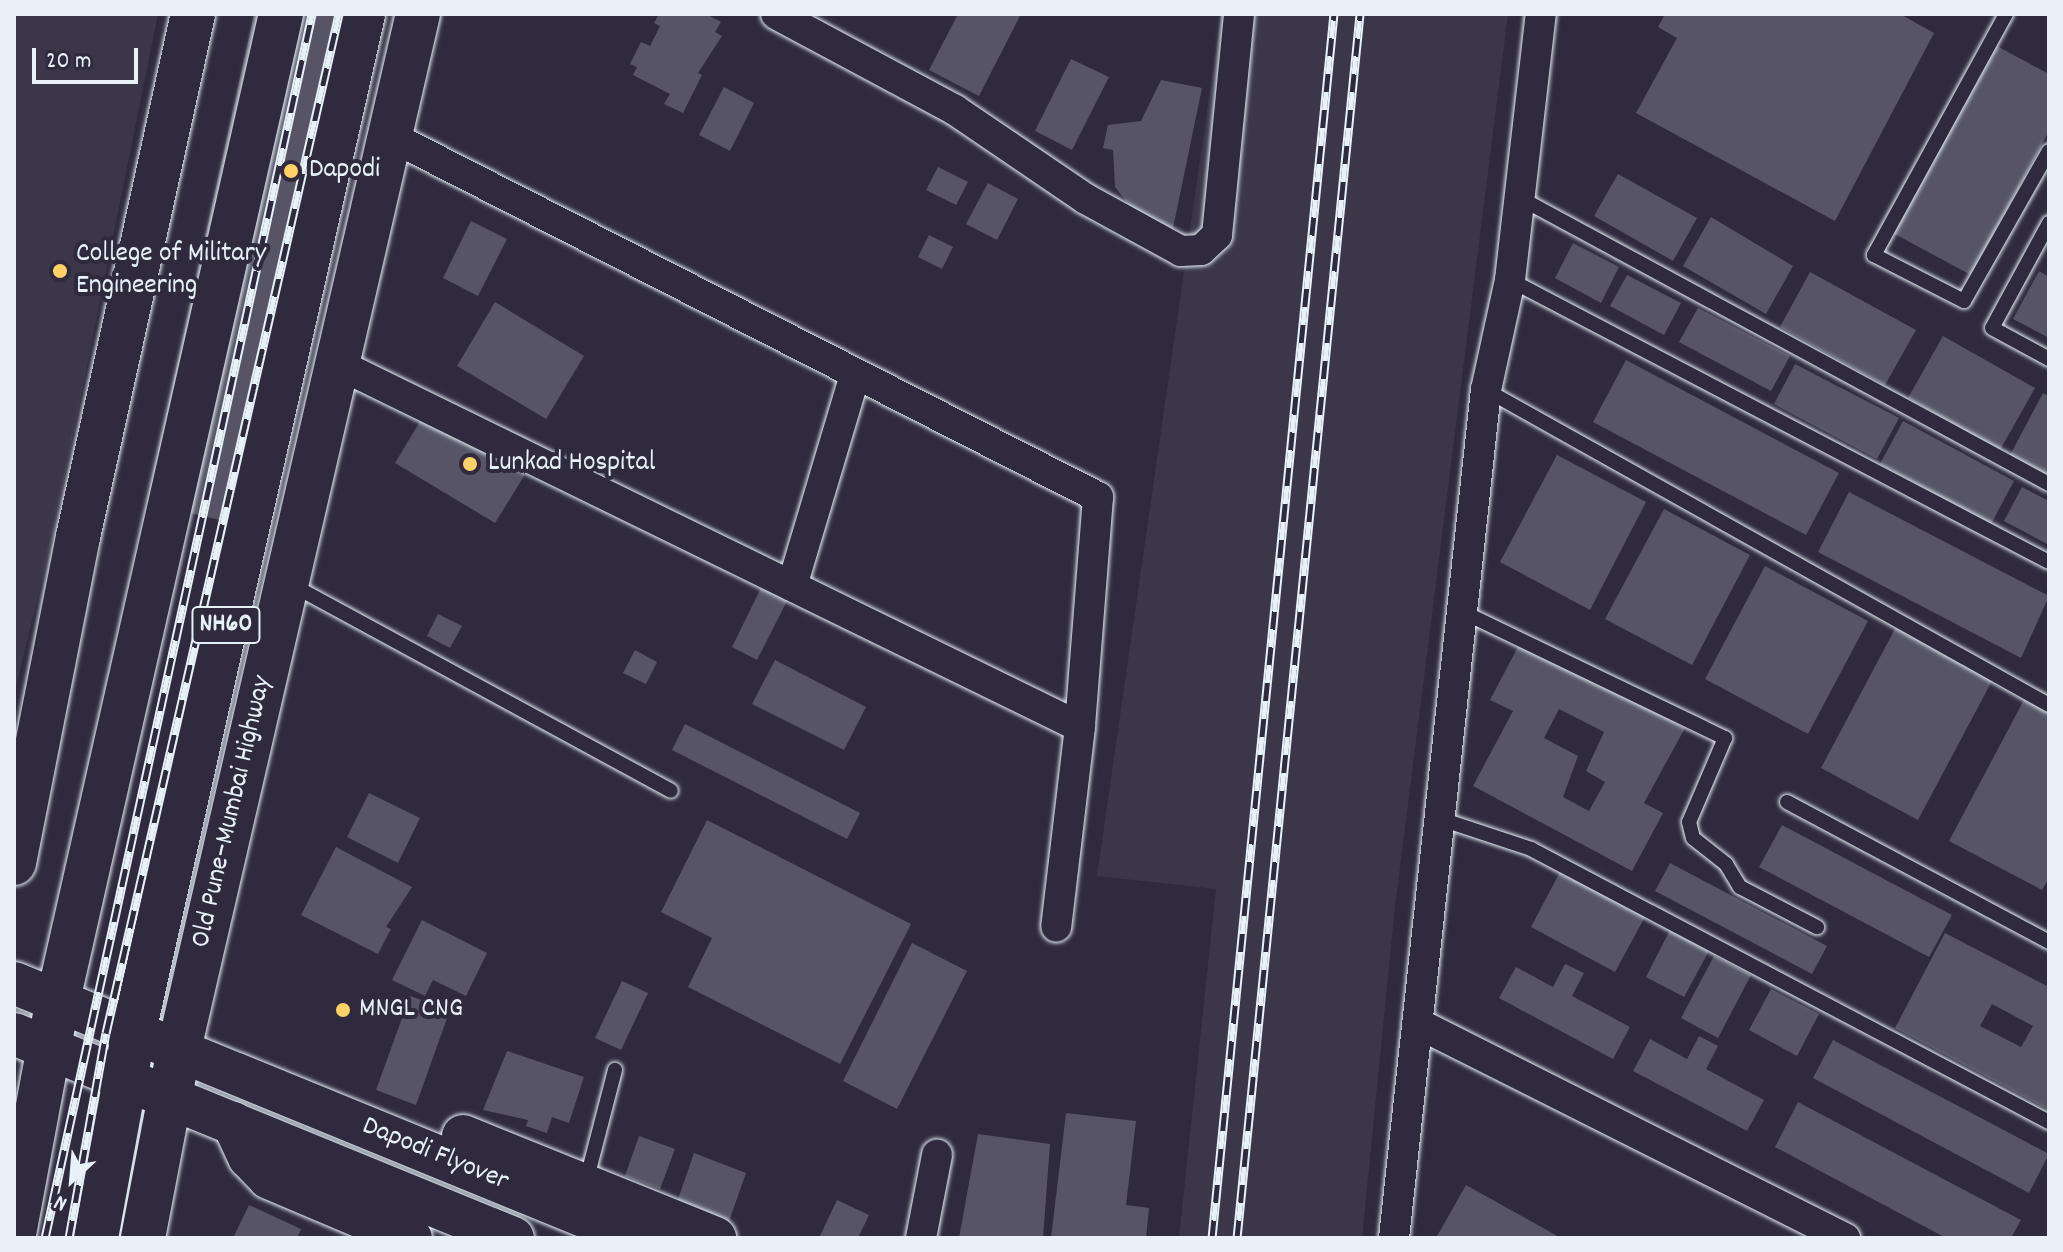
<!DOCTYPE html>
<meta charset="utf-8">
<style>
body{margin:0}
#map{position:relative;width:2063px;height:1252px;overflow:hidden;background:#2f2a3d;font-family:Dekko,sans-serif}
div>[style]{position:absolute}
.built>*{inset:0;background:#3b3749}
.building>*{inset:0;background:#575565}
.roads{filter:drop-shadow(0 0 2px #e8f1f8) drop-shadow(0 0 2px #e8f1f8)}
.lane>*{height:14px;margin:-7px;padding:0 7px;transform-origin:7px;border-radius:7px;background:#2f2a3d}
.street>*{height:30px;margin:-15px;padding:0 15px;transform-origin:15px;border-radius:15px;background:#2f2a3d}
.secondary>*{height:42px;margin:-21px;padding:0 21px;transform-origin:21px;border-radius:21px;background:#2f2a3d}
.primary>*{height:44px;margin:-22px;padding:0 22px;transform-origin:22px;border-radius:22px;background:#2f2a3d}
.highway>*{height:44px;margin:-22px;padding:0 22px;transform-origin:22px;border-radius:22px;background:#2f2a3d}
.rail>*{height:9px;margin-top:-4.5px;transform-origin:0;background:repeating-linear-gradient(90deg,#2f2a3d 0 18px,#e8f1f8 0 36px);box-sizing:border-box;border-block:2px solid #e8f1f8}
.dots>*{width:22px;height:22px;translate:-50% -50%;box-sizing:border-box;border:4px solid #2f2a3d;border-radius:50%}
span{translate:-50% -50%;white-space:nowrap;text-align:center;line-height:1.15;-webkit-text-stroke:8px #2f2a3d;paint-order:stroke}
.shield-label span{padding:2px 6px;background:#2f2a3d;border:2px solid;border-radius:6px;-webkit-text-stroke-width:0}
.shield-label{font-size:26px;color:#e8f1f8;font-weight:700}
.poi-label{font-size:28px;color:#e8f1f8}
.left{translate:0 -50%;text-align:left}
.street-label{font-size:28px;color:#e8f1f8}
.frame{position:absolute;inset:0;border:16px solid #e8f1f8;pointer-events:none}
.north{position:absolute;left:32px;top:1140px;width:80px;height:80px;-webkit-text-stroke:6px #2f2a3d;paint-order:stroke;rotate:206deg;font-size:22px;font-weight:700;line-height:32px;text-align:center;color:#e8f1f8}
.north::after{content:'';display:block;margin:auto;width:28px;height:36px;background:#e8f1f8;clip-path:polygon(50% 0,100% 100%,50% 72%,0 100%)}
.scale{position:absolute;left:32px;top:48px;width:106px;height:36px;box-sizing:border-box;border:4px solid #e8f1f8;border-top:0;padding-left:10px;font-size:24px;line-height:28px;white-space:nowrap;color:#e8f1f8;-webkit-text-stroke:6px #2f2a3d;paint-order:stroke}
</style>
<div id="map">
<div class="built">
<i style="clip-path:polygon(14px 14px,158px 14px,54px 529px,14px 695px)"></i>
<i style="clip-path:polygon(1221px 14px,1508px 14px,1395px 907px,1362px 1238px,1179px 1238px,1216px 889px,1097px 876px)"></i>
</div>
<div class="building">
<i style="clip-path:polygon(254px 14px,369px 14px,250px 527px,147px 503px)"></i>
<i style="clip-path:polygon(659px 14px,706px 14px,721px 22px,715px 32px,722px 36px,698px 73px,702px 75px,683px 113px,664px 104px,670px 94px,633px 75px,637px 67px,630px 64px,641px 42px,650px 46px,660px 26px,654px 23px)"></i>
<i style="clip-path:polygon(958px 14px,1021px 14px,979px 96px,929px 70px)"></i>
<i style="clip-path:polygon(1665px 14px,1900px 14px,1934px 33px,1835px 221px,1636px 113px,1677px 38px,1658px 27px)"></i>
<i style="clip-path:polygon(1993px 44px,2049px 74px,2049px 131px,1971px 275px,1891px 232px)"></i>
<i style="clip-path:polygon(1071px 59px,1109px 77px,1072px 150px,1035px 131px)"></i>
<i style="clip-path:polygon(1161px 80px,1202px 88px,1172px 233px,1134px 211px,1115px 187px,1113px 150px,1103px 148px,1108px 125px,1141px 121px)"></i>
<i style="clip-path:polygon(724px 87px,754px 103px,730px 151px,699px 135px)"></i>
<i style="clip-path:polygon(938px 167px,968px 182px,956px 205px,926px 190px)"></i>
<i style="clip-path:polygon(1618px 174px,1697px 218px,1673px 261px,1594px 216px)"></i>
<i style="clip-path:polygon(988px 183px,1018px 199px,997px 240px,966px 224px)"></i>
<i style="clip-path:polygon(1711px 217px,1793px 266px,1766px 314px,1683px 266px)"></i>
<i style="clip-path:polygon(471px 221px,507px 239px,478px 296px,443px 278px)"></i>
<i style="clip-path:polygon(929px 235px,953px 247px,942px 269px,918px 257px)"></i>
<i style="clip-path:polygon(1573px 243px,1619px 267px,1601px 303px,1555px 278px)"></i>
<i style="clip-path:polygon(2039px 271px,2049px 277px,2049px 338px,2013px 319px)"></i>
<i style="clip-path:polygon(1810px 272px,1916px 330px,1885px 385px,1780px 327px)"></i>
<i style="clip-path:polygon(1627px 275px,1681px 303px,1664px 335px,1610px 306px)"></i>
<i style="clip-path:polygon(495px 302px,584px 356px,546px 419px,457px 366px)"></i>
<i style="clip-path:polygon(1698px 308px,1790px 356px,1771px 391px,1679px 342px)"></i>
<i style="clip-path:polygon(1943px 336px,2035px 388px,2000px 450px,1908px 398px)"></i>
<i style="clip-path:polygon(1626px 360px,1839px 473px,1806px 535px,1593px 422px)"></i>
<i style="clip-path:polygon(1795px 364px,1899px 418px,1877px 459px,1774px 404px)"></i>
<i style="clip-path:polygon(2043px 393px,2049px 396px,2049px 477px,2010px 455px)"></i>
<i style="clip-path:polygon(428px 408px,529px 468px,495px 523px,395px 463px)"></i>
<i style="clip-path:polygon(1903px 421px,2014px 481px,1991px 524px,1880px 464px)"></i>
<i style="clip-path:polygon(1557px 455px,1646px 502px,1590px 610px,1500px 562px)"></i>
<i style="clip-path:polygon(2022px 487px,2049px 501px,2049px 545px,2004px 521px)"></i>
<i style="clip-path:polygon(1849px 492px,2049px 596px,2021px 658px,1818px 552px)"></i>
<i style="clip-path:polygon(1664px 509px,1750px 555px,1692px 665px,1605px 619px)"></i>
<i style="clip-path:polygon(1765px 566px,1868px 621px,1808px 734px,1705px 679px)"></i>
<i style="clip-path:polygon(762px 586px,788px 599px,757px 660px,732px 647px)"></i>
<i style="clip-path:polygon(438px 614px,462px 626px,450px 648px,427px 636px)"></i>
<i style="clip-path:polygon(1896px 627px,1993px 679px,1918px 820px,1821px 768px)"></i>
<i style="clip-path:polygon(evenodd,1521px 641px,1685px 728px,1644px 803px,1663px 813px,1632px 871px,1473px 786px,1513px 711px,1490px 700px,1521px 641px,1559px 709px,1604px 732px,1586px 771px,1605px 782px,1589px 811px,1563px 797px,1578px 756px,1544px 738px,1559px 709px)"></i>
<i style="clip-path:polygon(635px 650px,657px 662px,646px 684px,623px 673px)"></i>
<i style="clip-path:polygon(775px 660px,866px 707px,844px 750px,752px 704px)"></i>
<i style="clip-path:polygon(2025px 698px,2049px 711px,2049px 878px,2042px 890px,1949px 841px)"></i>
<i style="clip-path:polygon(685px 724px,860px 813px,847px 839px,672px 750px)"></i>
<i style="clip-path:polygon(369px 793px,420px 818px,398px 863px,347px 837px)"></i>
<i style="clip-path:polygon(707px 820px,911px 924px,840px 1064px,688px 987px,712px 938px,661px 912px)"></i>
<i style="clip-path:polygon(1782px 825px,1952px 915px,1929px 957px,1759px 867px)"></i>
<i style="clip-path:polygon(336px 847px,412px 887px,386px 927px,391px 929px,378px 954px,301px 915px)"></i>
<i style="clip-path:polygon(1670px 863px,1827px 946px,1812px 974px,1655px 891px)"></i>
<i style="clip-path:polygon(1561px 870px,1646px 915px,1615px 972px,1531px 927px)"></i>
<i style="clip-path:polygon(422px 920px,487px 953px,466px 996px,433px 980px,425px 996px,392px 980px)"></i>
<i style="clip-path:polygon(1671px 928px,1710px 949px,1684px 997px,1646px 977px)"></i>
<i style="clip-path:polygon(evenodd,1945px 933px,2049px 987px,2049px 1110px,1895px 1028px,1945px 933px,1992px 1004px,2033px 1026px,2021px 1047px,1980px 1026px,1992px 1004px)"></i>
<i style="clip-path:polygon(912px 943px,967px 971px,897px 1109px,843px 1081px)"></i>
<i style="clip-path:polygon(1714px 956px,1751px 975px,1718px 1038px,1681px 1018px)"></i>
<i style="clip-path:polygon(1565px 964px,1584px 973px,1572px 996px,1630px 1027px,1613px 1059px,1499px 998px,1516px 967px,1553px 987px)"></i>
<i style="clip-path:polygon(622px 981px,648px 993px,621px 1050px,595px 1038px)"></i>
<i style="clip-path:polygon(1771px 989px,1819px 1014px,1797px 1056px,1749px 1030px)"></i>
<i style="clip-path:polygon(410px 996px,450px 1010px,416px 1105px,376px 1090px)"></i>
<i style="clip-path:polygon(1699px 1036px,1718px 1046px,1706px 1069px,1764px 1100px,1747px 1131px,1633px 1071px,1650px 1039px,1687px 1059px)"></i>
<i style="clip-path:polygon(1833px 1040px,2049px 1154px,2029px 1193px,1813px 1078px)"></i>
<i style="clip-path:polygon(507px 1051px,584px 1077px,569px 1123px,552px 1117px,547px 1133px,526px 1126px,528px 1120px,483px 1110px)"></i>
<i style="clip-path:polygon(1798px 1102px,2021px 1220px,2011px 1238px,1946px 1238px,1775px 1147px)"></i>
<i style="clip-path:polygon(1066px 1113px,1136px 1121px,1126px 1205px,1149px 1208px,1146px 1238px,1051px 1238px)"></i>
<i style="clip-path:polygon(978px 1134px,1050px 1144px,1043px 1238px,959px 1238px)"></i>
<i style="clip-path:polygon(639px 1136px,675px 1149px,660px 1189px,625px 1176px)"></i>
<i style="clip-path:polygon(694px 1153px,746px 1173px,727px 1227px,675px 1208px)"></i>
<i style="clip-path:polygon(1466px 1185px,1561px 1238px,1436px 1238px)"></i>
<i style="clip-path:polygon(837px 1200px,869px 1215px,858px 1238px,819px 1238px)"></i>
<i style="clip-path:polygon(249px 1205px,301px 1229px,297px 1238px,233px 1238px)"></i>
</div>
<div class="roads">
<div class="lane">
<i style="left:2006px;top:14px;width:275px;rotate:118.7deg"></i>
<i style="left:1874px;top:255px;width:101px;rotate:27.1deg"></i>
<i style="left:1964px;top:301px;width:172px;rotate:-60.5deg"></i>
<i style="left:1520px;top:198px;width:601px;rotate:28.4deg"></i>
<i style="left:2049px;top:223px;width:119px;rotate:118.5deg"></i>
<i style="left:1992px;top:328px;width:65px;rotate:28.5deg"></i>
<i style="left:1510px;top:280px;width:608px;rotate:27.62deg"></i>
<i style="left:1486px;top:390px;width:645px;rotate:29.23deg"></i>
<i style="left:292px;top:585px;width:431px;rotate:28.5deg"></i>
<i style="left:1463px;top:612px;width:291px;rotate:25.7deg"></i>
<i style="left:1725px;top:738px;width:91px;rotate:113.2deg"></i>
<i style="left:1689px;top:822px;width:16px;rotate:76deg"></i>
<i style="left:1693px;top:838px;width:42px;rotate:38.2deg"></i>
<i style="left:1726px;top:864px;width:27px;rotate:59deg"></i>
<i style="left:1740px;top:887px;width:87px;rotate:27.5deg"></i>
<i style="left:1787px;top:802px;width:297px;rotate:28.1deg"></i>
<i style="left:1441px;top:819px;width:95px;rotate:18.4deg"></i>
<i style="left:1531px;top:849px;width:586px;rotate:27.79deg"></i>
<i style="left:586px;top:1182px;width:116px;rotate:-75.5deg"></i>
</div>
<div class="street">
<i style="left:776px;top:14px;width:203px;rotate:28.2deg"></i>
<i style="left:955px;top:110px;width:158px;rotate:34.2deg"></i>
<i style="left:1086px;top:199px;width:108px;rotate:28.7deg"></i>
<i style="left:1181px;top:251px;width:20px;rotate:-3deg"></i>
<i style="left:1201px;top:250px;width:22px;rotate:-43deg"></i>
<i style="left:1217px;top:235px;width:222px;rotate:-84.3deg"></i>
<i style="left:388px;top:135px;width:797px;rotate:27.02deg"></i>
<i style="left:1098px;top:497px;width:231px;rotate:94.5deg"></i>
<i style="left:336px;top:363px;width:828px;rotate:26.07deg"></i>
<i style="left:1080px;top:727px;width:201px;rotate:96.8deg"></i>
<i style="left:792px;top:586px;width:220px;rotate:-73.4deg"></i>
<i style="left:1419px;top:1024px;width:477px;rotate:26.7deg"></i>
<i style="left:921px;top:1238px;width:85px;rotate:-79.1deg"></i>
<i style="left:1394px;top:1238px;width:853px;rotate:-83.81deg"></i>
<i style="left:1486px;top:390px;width:113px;rotate:-77.7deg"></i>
<i style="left:1510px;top:280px;width:268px;rotate:-83.4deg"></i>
</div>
<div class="secondary">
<i style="left:14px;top:983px;width:673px;rotate:22.26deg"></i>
<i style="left:14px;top:1034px;width:539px;rotate:22.24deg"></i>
<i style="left:233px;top:1123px;width:38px;rotate:65deg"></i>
<i style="left:249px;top:1157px;width:29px;rotate:46deg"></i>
<i style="left:269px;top:1178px;width:154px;rotate:22.9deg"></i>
<i style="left:463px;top:1136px;width:272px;rotate:22deg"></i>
</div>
<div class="primary">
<i style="left:14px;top:863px;width:332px;rotate:-78.9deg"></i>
<i style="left:78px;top:537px;width:535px;rotate:-77.6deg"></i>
<i style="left:143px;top:1238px;width:192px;rotate:-79.2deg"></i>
<i style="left:179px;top:1049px;width:1062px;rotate:-77deg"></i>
</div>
<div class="highway">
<i style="left:14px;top:1234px;width:238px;rotate:-79.4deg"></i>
<i style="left:58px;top:1000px;width:1011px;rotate:-77.26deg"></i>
<i style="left:96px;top:1238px;width:210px;rotate:-79.6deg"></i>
<i style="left:134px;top:1031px;width:1042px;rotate:-77.31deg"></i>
</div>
</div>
<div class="rail">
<i style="left:45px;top:1238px;width:1253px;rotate:-77.69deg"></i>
<i style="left:69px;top:1238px;width:208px;rotate:-79.8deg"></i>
<i style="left:106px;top:1033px;width:1045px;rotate:-77.12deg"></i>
<i style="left:1212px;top:1238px;width:1230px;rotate:-84.31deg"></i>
<i style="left:1237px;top:1238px;width:1230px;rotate:-84.26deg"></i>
</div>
<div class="dots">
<i style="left:291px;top:171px;background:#ffd166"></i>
<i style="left:60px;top:271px;background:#ffd166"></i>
<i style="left:470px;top:464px;background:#ffd166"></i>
<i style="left:343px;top:1010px;background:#ffd166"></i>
</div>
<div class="shield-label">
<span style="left:226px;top:625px">NH60</span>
</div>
<div class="poi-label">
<span class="left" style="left:309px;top:171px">Dapodi</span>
<span class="left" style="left:76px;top:271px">College of Military<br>Engineering</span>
<span class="left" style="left:488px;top:464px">Lunkad Hospital</span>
<span class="left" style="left:359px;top:1010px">MNGL CNG</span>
</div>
<div class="street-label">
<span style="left:233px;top:812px;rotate:-77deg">Old Pune–Mumbai Highway</span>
<span style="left:435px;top:1155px;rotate:22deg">Dapodi Flyover</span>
</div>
<div class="frame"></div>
<div class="north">N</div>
<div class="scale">20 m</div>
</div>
